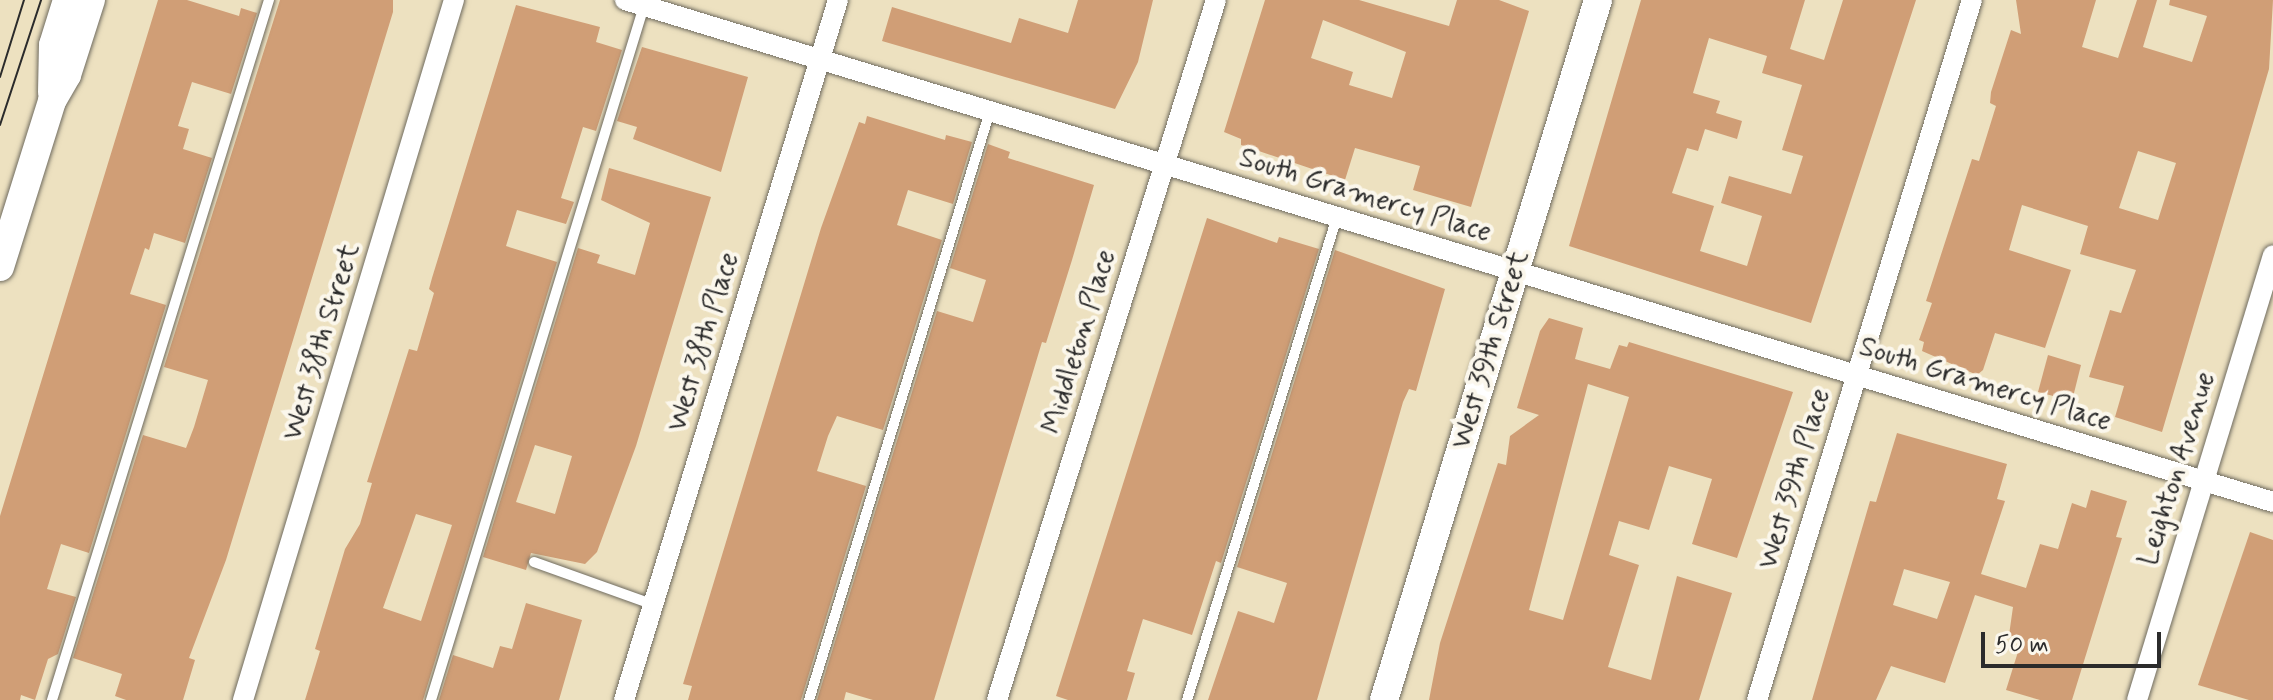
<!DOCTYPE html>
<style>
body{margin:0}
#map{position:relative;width:2273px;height:700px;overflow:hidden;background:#ede1c0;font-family:Mynerve,sans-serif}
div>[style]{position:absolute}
.building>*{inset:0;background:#d09e76}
.roads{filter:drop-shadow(0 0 2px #6f6b5f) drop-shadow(0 0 2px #6f6b5f)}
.lane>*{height:10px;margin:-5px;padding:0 5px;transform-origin:5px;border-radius:5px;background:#fff}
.street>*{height:20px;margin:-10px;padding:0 10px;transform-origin:10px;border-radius:10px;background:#fff}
.secondary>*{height:28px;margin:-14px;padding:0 14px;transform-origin:14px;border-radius:14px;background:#fff}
.tram>*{height:2px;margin:-1px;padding:0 1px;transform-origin:1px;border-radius:1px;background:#2b2b2b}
span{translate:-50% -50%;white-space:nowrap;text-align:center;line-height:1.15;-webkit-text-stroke:8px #fbf7ec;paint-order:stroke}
.street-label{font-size:28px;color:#2b2b2b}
.scale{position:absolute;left:1981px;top:632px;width:180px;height:36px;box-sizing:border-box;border:4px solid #2b2b2b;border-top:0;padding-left:10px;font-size:24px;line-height:28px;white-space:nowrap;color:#2b2b2b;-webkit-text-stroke:6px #fbf7ec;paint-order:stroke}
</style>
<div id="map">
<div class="building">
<i style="clip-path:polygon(158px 0,187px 0,239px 16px,241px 8px,257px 13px,231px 94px,192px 82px,178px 126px,189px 129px,183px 149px,212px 158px,185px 243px,154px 233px,149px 250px,145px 248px,130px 294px,166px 305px,89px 553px,61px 544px,47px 589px,76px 597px,58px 654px,48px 659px,35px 700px,21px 695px,20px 700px,0 700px,0 516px)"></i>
<i style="clip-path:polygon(280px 0,393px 0,393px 12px,226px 560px,189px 658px,195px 660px,183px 700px,126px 700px,115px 696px,122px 674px,73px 658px,143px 435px,186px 448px,194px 427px,208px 380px,164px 367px)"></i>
<i style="clip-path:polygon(1078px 0,1153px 0,1138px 62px,1115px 109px,882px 41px,892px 7px,1011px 43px,1019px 18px,1068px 33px)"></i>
<i style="clip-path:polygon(evenodd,1265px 0,1359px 0,1449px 26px,1457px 0,1499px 0,1529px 11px,1471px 207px,1413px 190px,1420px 166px,1355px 148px,1345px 180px,1241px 145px,1241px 139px,1224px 132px,1265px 0,1323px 20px,1406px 52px,1392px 98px,1349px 85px,1353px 72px,1311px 58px,1323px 20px)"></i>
<i style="clip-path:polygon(evenodd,1641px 0,1805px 0,1790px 49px,1824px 60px,1843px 0,1916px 0,1811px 323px,1569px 246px,1641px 0,1709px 38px,1767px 56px,1762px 73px,1802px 85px,1782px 150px,1803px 156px,1791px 194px,1729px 176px,1721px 203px,1762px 216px,1747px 266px,1700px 251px,1714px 206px,1672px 193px,1687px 148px,1698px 151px,1705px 129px,1737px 139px,1742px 121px,1716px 113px,1720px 101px,1693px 93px,1709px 38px)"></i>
<i style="clip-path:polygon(evenodd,2016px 0,2096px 0,2082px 47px,2118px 58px,2137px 0,2157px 0,2143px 47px,2192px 62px,2207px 16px,2169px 5px,2170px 0,2273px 0,2269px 69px,2162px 432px,2115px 417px,2124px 386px,2089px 377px,2110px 310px,2121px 313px,2136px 270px,2080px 254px,2088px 226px,2022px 205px,2009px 250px,2071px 270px,2045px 348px,1995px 333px,1983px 370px,1977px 375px,1922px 351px,1924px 342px,1919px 340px,1932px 303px,1926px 301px,1972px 159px,1979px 161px,1996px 106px,1990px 103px,1991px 92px,2011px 30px,2021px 34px,2016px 0,2138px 151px,2176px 163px,2158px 220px,2119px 208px,2138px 151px)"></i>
<i style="clip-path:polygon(evenodd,516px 5px,600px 27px,596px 42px,622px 50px,596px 131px,583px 127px,561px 198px,574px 202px,566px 224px,517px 210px,506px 246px,557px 262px,423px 700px,305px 700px,320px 651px,315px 649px,345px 549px,360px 524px,372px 483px,367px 482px,409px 349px,417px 351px,434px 293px,429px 289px,432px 278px,516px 5px,416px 514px,452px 525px,421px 621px,383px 608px,416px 514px)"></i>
<i style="clip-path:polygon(642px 47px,748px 77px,721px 172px,633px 139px,637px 127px,617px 121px)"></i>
<i style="clip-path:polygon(867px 116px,945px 140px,946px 135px,972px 142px,953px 204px,908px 190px,897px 225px,942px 240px,883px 430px,837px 416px,828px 436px,817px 471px,866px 486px,801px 700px,688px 700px,692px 686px,683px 684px,821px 228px,859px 122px,865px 124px)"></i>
<i style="clip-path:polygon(988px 144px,1010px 152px,1008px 158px,1094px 185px,1072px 260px,1046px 343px,1042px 342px,934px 700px,873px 700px,846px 692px,844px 700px,817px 700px,937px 311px,973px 322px,986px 280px,950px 268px)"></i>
<i style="clip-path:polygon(evenodd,609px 168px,711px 197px,636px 446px,597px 552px,585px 564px,531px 553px,526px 570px,483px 557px,578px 248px,600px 255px,597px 263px,635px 275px,650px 223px,601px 200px,609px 168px,535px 445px,572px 456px,555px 514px,516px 502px,535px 445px)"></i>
<i style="clip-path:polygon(1207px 218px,1277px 243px,1279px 237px,1319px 249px,1221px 563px,1216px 561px,1192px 635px,1143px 619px,1127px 671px,1135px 673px,1127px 700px,1068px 700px,1056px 696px)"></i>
<i style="clip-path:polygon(1335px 250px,1445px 289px,1416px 391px,1409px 389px,1403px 402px,1317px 700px,1208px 700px,1238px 611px,1274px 623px,1287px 583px,1237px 567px)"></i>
<i style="clip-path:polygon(evenodd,1549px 318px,1583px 328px,1575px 359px,1610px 369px,1619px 345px,1627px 347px,1629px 342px,1793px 392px,1737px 558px,1692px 544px,1712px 479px,1669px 466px,1649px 530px,1619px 521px,1609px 555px,1639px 565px,1608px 667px,1651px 680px,1677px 576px,1732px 593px,1699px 700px,1429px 700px,1440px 643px,1498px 463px,1506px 465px,1510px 436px,1539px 415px,1517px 408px,1540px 331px,1549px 318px,1588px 384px,1629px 397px,1563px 620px,1529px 610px,1588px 384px)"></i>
<i style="clip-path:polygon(2048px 355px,2081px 365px,2072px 401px,2038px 392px)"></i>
<i style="clip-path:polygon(evenodd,1897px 433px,2007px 464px,1997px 499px,2005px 501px,1981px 574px,2026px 588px,2040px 544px,2058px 549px,2072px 503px,2086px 508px,2091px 490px,2127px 501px,2116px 537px,2122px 538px,2072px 700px,2040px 700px,2006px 690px,2022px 639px,2009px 635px,2013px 607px,1975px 595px,1945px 683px,1891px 666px,1876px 700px,1812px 700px,1870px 501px,1876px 502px,1897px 433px,1904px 569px,1950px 582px,1937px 619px,1893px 605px,1904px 569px)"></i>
<i style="clip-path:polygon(2250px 532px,2273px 540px,2273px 700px,2249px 700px,2198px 685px)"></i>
<i style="clip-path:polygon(526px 603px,582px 620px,559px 700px,439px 700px,453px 655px,493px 668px,500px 646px,512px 649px)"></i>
</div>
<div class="roads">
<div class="lane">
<i style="left:534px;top:562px;width:127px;rotate:19.7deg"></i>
<i style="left:52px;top:700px;width:733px;rotate:-72.78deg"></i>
<i style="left:431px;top:700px;width:726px;rotate:-72.94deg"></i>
<i style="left:809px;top:700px;width:616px;rotate:-72.92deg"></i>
<i style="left:1187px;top:700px;width:506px;rotate:-72.75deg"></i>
</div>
<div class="street">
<i style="left:625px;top:0;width:1723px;rotate:16.94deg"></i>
<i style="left:243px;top:700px;width:731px;rotate:-73.23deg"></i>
<i style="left:624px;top:700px;width:732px;rotate:-73deg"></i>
<i style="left:997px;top:700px;width:733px;rotate:-72.63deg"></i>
<i style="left:1757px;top:700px;width:732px;rotate:-72.93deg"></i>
<i style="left:2137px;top:700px;width:465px;rotate:-73deg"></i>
</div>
<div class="secondary">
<i style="left:52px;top:92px;width:47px;rotate:-88.8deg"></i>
<i style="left:53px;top:45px;width:47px;rotate:-72.7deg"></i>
<i style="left:0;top:267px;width:174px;rotate:-72.6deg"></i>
<i style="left:52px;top:101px;width:30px;rotate:-60deg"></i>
<i style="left:67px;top:75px;width:79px;rotate:-72.3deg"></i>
<i style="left:1384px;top:700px;width:732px;rotate:-73deg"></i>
</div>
</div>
<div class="tram">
<i style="left:0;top:77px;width:81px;rotate:-72.7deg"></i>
<i style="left:0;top:125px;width:132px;rotate:-71.8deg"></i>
</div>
<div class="street-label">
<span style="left:1365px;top:196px;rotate:17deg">South Gramercy Place</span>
<span style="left:322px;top:342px;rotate:-73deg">West 38th Street</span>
<span style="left:704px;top:342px;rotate:-73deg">West 38th Place</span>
<span style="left:1080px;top:342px;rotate:-73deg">Middleton Place</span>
<span style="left:1491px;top:350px;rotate:-73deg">West 39th Street</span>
<span style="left:1985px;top:385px;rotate:17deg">South Gramercy Place</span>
<span style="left:2178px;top:469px;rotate:-73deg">Leighton Avenue</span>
<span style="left:1795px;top:479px;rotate:-73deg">West 39th Place</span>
</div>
<div class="scale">50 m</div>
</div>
